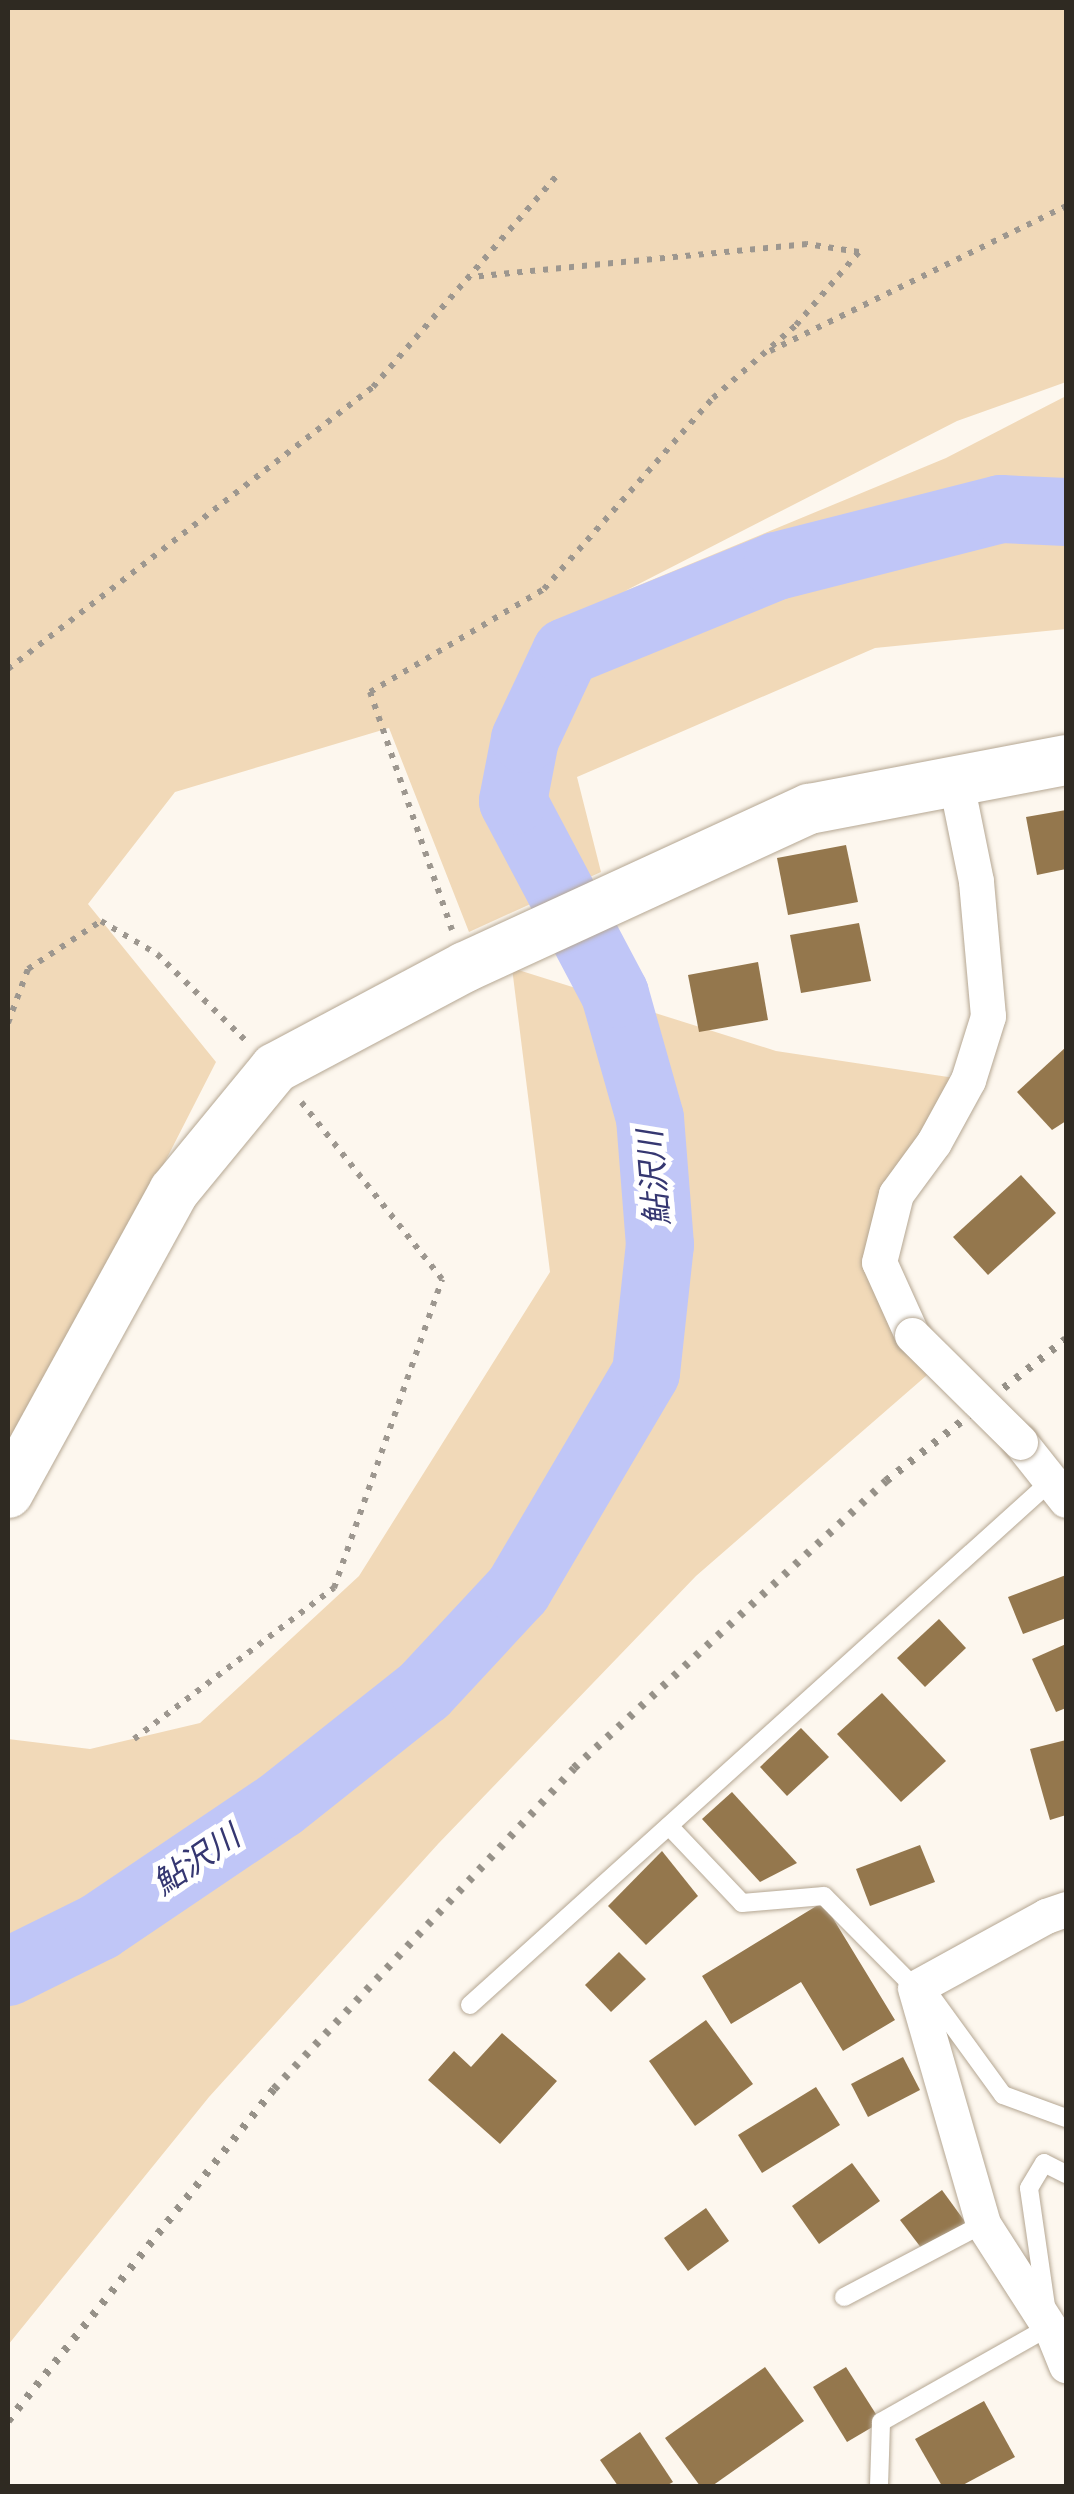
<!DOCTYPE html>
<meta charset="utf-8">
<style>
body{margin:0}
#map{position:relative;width:1074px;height:2494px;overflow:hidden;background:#fdf7ee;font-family:"Nunito Sans","Noto Sans JP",sans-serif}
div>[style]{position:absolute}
.green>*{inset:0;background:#f1d9b8}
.river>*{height:68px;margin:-34px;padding:0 34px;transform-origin:34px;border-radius:34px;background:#c0c6f7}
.building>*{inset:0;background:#94774d}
.path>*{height:6px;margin-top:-3px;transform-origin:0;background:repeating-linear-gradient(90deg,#9d978f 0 5px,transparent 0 13px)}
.roads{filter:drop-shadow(0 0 2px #b5a793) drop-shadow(0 0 2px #b5a793)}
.lane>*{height:18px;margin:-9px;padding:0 9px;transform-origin:9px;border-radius:9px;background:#fff}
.street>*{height:35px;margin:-17.5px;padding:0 17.5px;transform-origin:17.5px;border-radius:17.5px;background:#fff}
.secondary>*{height:50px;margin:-25px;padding:0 25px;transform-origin:25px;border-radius:25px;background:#fff}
.rail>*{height:8px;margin-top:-4px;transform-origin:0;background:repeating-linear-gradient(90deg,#969188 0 5px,transparent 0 15px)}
.bridges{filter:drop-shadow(0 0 2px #b5a793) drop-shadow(0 0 2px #b5a793)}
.street-bridge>*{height:35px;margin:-17.5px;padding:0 17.5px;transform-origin:17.5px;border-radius:17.5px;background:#fff}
span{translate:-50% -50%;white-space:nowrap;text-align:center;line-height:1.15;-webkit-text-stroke:10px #fff;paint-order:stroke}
.water-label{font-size:32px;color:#353771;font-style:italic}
.frame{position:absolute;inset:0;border:10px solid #2f2a22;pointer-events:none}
</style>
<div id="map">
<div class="green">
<i style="clip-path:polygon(8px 8px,1066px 8px,1066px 382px,957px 421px,625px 591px,946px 458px,1066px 396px,1066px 629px,875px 648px,577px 777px,601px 872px,469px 932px,389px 728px,175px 792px,88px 904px,216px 1062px,8px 1469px)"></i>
<i style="clip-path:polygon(512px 968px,776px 1051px,968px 1080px,879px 1262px,934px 1369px,696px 1576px,438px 1844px,209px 2097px,8px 2345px,8px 1739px,90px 1749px,200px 1723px,359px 1576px,550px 1272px)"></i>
</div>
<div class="river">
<i style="left:8px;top:1972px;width:102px;rotate:-26.3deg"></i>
<i style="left:99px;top:1927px;width:218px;rotate:-34deg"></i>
<i style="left:280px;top:1805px;width:184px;rotate:-38.4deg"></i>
<i style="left:424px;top:1691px;width:138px;rotate:-47.1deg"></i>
<i style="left:518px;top:1590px;width:252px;rotate:-59.5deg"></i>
<i style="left:646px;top:1373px;width:129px;rotate:-83.8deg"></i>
<i style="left:660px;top:1245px;width:127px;rotate:-94.5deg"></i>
<i style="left:650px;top:1118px;width:129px;rotate:-105.8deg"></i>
<i style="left:615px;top:994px;width:218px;rotate:-117.9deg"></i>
<i style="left:513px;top:801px;width:63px;rotate:-79deg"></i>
<i style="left:525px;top:739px;width:96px;rotate:-64.8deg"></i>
<i style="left:566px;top:652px;width:228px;rotate:-22.2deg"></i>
<i style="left:777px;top:566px;width:231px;rotate:-14.3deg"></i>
<i style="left:1001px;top:509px;width:65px;rotate:2.6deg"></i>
</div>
<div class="building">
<i style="clip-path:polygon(1066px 810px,1066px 869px,1037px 875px,1026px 817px)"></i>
<i style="clip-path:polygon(846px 845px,858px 902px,788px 915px,777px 858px)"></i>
<i style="clip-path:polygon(859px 923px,871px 981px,801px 993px,790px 935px)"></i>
<i style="clip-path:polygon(758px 962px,768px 1020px,699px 1032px,688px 975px)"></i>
<i style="clip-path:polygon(1066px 1047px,1066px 1121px,1052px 1130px,1017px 1092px)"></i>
<i style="clip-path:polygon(1021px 1175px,1056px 1213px,988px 1275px,953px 1237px)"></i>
<i style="clip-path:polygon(1066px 1575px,1066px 1618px,1023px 1634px,1008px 1597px)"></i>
<i style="clip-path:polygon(939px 1619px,966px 1648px,925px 1687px,897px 1658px)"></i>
<i style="clip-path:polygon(1066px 1644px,1066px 1708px,1056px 1712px,1032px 1659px)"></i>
<i style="clip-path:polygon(882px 1693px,946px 1761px,901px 1802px,837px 1734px)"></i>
<i style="clip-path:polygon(801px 1728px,829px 1757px,787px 1796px,760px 1767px)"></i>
<i style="clip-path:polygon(1066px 1740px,1066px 1815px,1050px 1820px,1030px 1749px)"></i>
<i style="clip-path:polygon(732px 1792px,797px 1863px,760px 1882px,702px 1819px)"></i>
<i style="clip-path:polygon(920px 1845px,935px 1882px,870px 1906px,856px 1869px)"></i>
<i style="clip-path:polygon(662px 1851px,698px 1896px,646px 1945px,608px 1906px)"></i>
<i style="clip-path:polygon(823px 1902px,895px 2020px,843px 2051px,801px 1982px,731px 2024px,702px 1976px)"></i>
<i style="clip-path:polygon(619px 1952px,646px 1979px,611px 2012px,585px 1985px)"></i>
<i style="clip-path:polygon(706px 2020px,753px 2084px,695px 2126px,649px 2061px)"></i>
<i style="clip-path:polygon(502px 2033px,557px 2081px,500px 2144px,428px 2080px,454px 2051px,471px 2067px)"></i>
<i style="clip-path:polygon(903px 2057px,920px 2090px,868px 2117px,851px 2084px)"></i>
<i style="clip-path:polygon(816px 2087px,840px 2125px,762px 2173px,738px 2135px)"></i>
<i style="clip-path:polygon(852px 2163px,880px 2201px,819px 2244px,792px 2206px)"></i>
<i style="clip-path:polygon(942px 2190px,966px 2223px,925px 2253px,900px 2220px)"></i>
<i style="clip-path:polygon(706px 2208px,729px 2241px,688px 2271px,664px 2238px)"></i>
<i style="clip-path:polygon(765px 2367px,804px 2421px,712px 2486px,700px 2486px,665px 2438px)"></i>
<i style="clip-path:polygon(846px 2367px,881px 2422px,847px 2442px,813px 2387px)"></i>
<i style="clip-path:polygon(984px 2401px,1015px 2457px,961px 2486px,942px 2486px,915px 2439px)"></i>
<i style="clip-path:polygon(640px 2432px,673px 2482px,666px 2486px,618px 2486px,600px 2460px)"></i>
</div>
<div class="path">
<i style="left:770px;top:351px;width:330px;rotate:-26.1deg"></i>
<i style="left:8px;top:669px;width:461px;rotate:-37.7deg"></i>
<i style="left:373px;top:387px;width:282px;rotate:-49deg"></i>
<i style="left:452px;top:930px;width:252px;rotate:-109deg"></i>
<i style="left:370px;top:692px;width:202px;rotate:-30.6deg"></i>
<i style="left:544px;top:589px;width:255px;rotate:-48.5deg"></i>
<i style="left:713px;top:398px;width:111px;rotate:-41.3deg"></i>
<i style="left:796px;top:325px;width:96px;rotate:-49.2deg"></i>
<i style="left:859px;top:252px;width:53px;rotate:-171.3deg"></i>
<i style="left:807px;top:244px;width:340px;rotate:174.4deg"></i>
<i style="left:8px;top:1023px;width:58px;rotate:-69.7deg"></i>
<i style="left:28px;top:969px;width:87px;rotate:-33.3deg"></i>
<i style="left:101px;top:921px;width:65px;rotate:30.5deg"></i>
<i style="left:157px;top:954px;width:124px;rotate:44.3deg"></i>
<i style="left:134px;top:1739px;width:251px;rotate:-37.1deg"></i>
<i style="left:334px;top:1588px;width:327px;rotate:-70.7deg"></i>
<i style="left:442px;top:1279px;width:226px;rotate:-128.5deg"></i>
</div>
<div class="roads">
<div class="lane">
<i style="left:669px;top:1826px;width:106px;rotate:46.5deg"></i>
<i style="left:742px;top:1903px;width:82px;rotate:-4.9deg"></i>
<i style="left:824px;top:1896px;width:129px;rotate:45.3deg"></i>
<i style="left:926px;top:1989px;width:131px;rotate:54deg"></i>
<i style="left:1003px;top:2095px;width:67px;rotate:20.1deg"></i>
<i style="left:470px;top:2005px;width:784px;rotate:-42.05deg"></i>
<i style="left:844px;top:2297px;width:157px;rotate:-27.7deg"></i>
<i style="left:879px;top:2486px;width:64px;rotate:-88.2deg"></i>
<i style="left:881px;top:2422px;width:193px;rotate:-29.5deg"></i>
<i style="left:1049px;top:2327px;width:140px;rotate:-98.2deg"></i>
<i style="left:1029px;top:2188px;width:29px;rotate:-59deg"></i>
<i style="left:1044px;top:2163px;width:25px;rotate:27deg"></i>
</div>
<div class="street">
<i style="left:912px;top:1335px;width:80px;rotate:-114.3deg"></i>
<i style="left:879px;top:1262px;width:70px;rotate:-76deg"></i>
<i style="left:896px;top:1194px;width:64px;rotate:-53.8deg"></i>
<i style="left:934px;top:1142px;width:71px;rotate:-61.3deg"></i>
<i style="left:968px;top:1080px;width:67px;rotate:-72.6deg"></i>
<i style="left:988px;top:1016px;width:136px;rotate:-95.1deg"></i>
<i style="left:976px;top:881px;width:100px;rotate:-101.5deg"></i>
<i style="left:1020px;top:1442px;width:74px;rotate:51.6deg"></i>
<i style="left:1066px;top:1909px;width:21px;rotate:161deg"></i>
<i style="left:1046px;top:1916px;width:149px;rotate:151.2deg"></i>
<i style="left:915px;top:1988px;width:246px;rotate:73.9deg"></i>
<i style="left:983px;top:2224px;width:130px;rotate:57.3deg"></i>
<i style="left:1053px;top:2333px;width:35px;rotate:68deg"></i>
</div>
<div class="secondary">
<i style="left:8px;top:1493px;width:345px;rotate:-61.2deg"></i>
<i style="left:174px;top:1191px;width:159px;rotate:-50.6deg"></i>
<i style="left:275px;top:1068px;width:215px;rotate:-28deg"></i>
<i style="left:465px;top:967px;width:379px;rotate:-24.7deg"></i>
<i style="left:809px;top:809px;width:262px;rotate:-10.8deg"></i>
</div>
</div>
<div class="rail">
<i style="left:8px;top:2421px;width:425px;rotate:-51.3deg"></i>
<i style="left:274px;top:2089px;width:439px;rotate:-46.9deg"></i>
<i style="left:574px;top:1768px;width:424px;rotate:-42.6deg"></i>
<i style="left:886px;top:1481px;width:229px;rotate:-38.3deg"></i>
</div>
<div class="bridges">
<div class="street-bridge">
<i style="left:912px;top:1335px;width:152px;rotate:44.7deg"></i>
</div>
</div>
<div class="water-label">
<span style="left:655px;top:1178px;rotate:-95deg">鮎沢川</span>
<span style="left:197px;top:1861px;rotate:-34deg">鮎沢川</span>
</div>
<div class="frame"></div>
</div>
